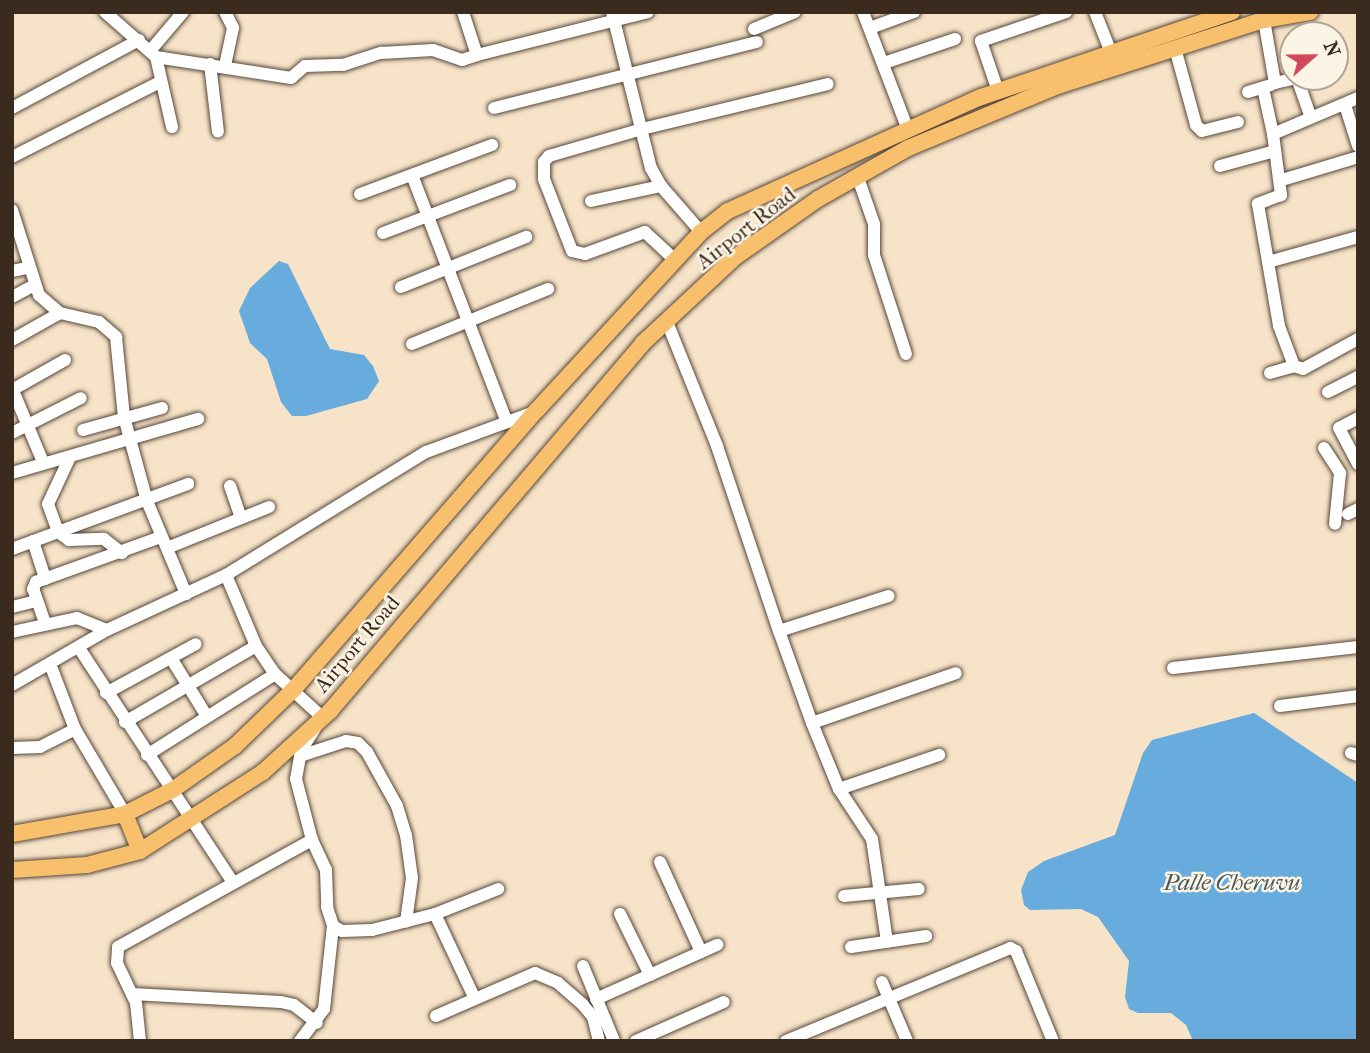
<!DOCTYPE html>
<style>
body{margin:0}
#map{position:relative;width:1370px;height:1053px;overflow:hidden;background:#f6e3c8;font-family:"IM FELL French Canon",serif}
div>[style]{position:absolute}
.water>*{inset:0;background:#67acdd}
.roads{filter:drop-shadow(0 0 2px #574638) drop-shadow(0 0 2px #574638)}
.minor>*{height:12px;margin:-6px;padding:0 6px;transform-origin:6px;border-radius:6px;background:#fff}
.major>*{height:16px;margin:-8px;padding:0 8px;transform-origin:8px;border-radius:8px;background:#f8bf6c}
span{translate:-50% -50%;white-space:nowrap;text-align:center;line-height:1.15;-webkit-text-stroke:5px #fcf5e5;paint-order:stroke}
.street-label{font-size:21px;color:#3b2a1e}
.water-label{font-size:23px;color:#4a5861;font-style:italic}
.frame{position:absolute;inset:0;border:14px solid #3b2a1e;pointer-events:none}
.north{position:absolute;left:1279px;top:21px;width:70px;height:70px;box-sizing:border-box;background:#fcf5e5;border:2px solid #afa495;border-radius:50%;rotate:69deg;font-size:19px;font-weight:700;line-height:28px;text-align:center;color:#3b2a1e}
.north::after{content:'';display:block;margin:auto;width:24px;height:32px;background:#d1495b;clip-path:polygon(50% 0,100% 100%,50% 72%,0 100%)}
</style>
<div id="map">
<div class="water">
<i style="clip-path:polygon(279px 261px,288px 264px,330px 349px,364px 355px,373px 366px,379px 381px,367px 399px,306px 416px,292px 416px,281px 402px,267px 359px,250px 343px,239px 311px,250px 288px)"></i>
<i style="clip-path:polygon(1254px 713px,1358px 783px,1358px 1041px,1193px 1041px,1186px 1025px,1171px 1013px,1138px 1013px,1129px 1009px,1125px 997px,1129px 961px,1098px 917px,1081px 909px,1030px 910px,1024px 905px,1021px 890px,1028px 872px,1044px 861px,1115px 835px,1143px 753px,1152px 740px)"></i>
</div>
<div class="roads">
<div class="minor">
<i style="left:105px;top:12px;width:68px;rotate:41.4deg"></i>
<i style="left:156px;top:57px;width:137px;rotate:8.8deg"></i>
<i style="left:291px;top:78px;width:18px;rotate:-41deg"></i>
<i style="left:305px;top:66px;width:38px;rotate:-2deg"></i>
<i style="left:343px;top:65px;width:40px;rotate:-18deg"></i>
<i style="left:381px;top:53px;width:52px;rotate:-3.3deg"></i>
<i style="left:433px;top:50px;width:31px;rotate:19deg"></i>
<i style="left:462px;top:60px;width:16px;rotate:-18deg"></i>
<i style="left:225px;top:12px;width:18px;rotate:63deg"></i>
<i style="left:233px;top:28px;width:40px;rotate:102deg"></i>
<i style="left:463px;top:12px;width:45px;rotate:72deg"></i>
<i style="left:477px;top:55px;width:176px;rotate:-14.1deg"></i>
<i style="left:612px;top:12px;width:161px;rotate:76deg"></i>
<i style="left:651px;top:168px;width:21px;rotate:61deg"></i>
<i style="left:661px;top:186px;width:61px;rotate:49deg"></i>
<i style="left:863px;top:12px;width:126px;rotate:69.1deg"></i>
<i style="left:1095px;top:12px;width:41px;rotate:68.5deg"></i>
<i style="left:1264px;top:20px;width:64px;rotate:80.1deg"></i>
<i style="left:1275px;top:83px;width:28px;rotate:-13deg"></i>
<i style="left:870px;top:28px;width:47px;rotate:-20deg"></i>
<i style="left:754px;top:29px;width:44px;rotate:-22.5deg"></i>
<i style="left:1175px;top:48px;width:80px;rotate:74.7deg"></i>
<i style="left:1196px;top:125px;width:8px;rotate:45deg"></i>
<i style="left:1202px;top:131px;width:37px;rotate:-14deg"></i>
<i style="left:150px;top:51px;width:51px;rotate:-49.8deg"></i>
<i style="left:156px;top:57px;width:72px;rotate:77.1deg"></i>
<i style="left:884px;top:63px;width:75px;rotate:-18.7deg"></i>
<i style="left:210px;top:64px;width:68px;rotate:83.3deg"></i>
<i style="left:1297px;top:78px;width:42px;rotate:70.7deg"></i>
<i style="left:1263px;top:88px;width:47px;rotate:77.7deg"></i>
<i style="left:1273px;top:134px;width:92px;rotate:-23deg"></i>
<i style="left:998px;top:91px;width:53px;rotate:-108.8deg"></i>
<i style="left:981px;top:41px;width:90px;rotate:-18.8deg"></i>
<i style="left:1248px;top:92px;width:24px;rotate:-17deg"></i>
<i style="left:1345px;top:105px;width:43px;rotate:72.4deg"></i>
<i style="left:12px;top:108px;width:144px;rotate:-28.2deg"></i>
<i style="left:494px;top:108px;width:271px;rotate:-14.1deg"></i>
<i style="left:1273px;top:134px;width:62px;rotate:82.5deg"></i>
<i style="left:1281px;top:195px;width:25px;rotate:159deg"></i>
<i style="left:1258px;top:204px;width:124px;rotate:80.2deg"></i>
<i style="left:1279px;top:326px;width:43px;rotate:69.4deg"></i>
<i style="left:1294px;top:366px;width:9px;rotate:18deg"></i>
<i style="left:1303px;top:369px;width:63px;rotate:-28.6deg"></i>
<i style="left:12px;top:157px;width:164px;rotate:-26.9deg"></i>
<i style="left:1220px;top:166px;width:57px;rotate:-15.3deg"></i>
<i style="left:412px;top:175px;width:265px;rotate:69deg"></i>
<i style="left:858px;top:178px;width:49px;rotate:70.8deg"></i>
<i style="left:874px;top:224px;width:31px;rotate:90deg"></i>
<i style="left:874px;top:255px;width:104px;rotate:72.1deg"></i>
<i style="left:1282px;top:180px;width:79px;rotate:-16.8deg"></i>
<i style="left:360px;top:194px;width:141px;rotate:-20.4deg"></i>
<i style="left:591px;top:201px;width:72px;rotate:-12.1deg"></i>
<i style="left:12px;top:210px;width:89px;rotate:72.4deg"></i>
<i style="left:39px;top:295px;width:28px;rotate:41deg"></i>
<i style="left:60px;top:313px;width:40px;rotate:13deg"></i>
<i style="left:99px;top:322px;width:23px;rotate:41deg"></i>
<i style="left:116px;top:337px;width:80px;rotate:84.3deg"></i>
<i style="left:124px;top:417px;width:87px;rotate:74.7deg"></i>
<i style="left:147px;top:501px;width:101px;rotate:67.2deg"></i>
<i style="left:383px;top:233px;width:136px;rotate:-20.7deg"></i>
<i style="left:675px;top:260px;width:41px;rotate:-137deg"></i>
<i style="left:645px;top:232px;width:64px;rotate:159.9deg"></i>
<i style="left:585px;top:254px;width:13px;rotate:-167deg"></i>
<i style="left:572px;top:251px;width:77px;rotate:-111.3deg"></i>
<i style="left:544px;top:179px;width:17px;rotate:-90deg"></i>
<i style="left:544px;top:162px;width:8px;rotate:-50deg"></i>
<i style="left:549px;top:156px;width:97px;rotate:-16.2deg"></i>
<i style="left:642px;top:129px;width:191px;rotate:-13.6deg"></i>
<i style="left:1268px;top:262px;width:93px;rotate:-15.5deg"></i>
<i style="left:12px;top:271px;width:16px;rotate:-11deg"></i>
<i style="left:401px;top:287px;width:135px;rotate:-21.8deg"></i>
<i style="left:12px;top:297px;width:24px;rotate:-28deg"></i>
<i style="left:667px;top:322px;width:134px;rotate:68deg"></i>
<i style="left:717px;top:446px;width:195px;rotate:71.5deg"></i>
<i style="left:779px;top:631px;width:115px;rotate:-17.7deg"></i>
<i style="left:12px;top:340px;width:55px;rotate:-29.4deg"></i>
<i style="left:412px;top:344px;width:147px;rotate:-22deg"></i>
<i style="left:1270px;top:373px;width:25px;rotate:-16deg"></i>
<i style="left:12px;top:388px;width:80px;rotate:67.3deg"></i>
<i style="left:12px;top:390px;width:61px;rotate:-29.5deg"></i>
<i style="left:1328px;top:392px;width:34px;rotate:-27deg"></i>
<i style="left:1358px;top:418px;width:21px;rotate:152deg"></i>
<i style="left:1339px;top:428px;width:41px;rotate:62.2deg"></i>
<i style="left:83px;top:430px;width:82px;rotate:-15.6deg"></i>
<i style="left:12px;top:433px;width:77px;rotate:-26.9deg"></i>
<i style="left:1324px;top:448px;width:30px;rotate:57deg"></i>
<i style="left:1340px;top:473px;width:51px;rotate:95.6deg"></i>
<i style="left:70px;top:457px;width:52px;rotate:115.1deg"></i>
<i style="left:48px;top:504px;width:30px;rotate:70deg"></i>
<i style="left:58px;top:532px;width:14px;rotate:36deg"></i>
<i style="left:69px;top:540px;width:35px;rotate:-2deg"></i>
<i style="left:104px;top:539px;width:23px;rotate:38deg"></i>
<i style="left:12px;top:473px;width:194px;rotate:-16.2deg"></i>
<i style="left:230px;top:486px;width:34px;rotate:71deg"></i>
<i style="left:1348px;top:514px;width:11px;rotate:-27deg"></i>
<i style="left:33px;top:541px;width:40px;rotate:72deg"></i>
<i style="left:167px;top:548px;width:110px;rotate:-21.9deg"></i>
<i style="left:12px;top:549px;width:188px;rotate:-20.3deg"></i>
<i style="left:226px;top:575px;width:77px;rotate:67.1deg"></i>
<i style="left:256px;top:646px;width:34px;rotate:56deg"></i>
<i style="left:275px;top:674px;width:64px;rotate:42.5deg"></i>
<i style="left:322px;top:717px;width:40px;rotate:122deg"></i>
<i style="left:301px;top:751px;width:28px;rotate:100deg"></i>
<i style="left:296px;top:779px;width:63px;rotate:75.3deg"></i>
<i style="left:312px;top:840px;width:33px;rotate:65deg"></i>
<i style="left:326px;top:870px;width:37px;rotate:88deg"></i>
<i style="left:327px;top:907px;width:20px;rotate:72deg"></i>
<i style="left:333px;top:926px;width:83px;rotate:96.2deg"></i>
<i style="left:324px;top:1009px;width:40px;rotate:127deg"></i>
<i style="left:12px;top:607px;width:25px;rotate:-14deg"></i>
<i style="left:45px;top:623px;width:36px;rotate:-109deg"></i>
<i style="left:33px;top:589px;width:8px;rotate:-67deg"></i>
<i style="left:36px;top:582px;width:133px;rotate:-19.8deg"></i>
<i style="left:779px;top:631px;width:98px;rotate:70.3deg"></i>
<i style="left:812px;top:723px;width:152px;rotate:-19.1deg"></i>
<i style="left:12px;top:632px;width:66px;rotate:-12.2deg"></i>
<i style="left:77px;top:618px;width:32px;rotate:22deg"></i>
<i style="left:79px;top:648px;width:279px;rotate:56.7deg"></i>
<i style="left:171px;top:658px;width:67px;rotate:58.4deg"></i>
<i style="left:50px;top:664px;width:70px;rotate:69deg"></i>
<i style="left:75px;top:729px;width:99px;rotate:59.5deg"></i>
<i style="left:1173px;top:668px;width:186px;rotate:-6.5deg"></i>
<i style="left:12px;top:685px;width:110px;rotate:-30.1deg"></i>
<i style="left:107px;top:630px;width:131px;rotate:-24.8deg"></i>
<i style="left:226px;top:575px;width:235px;rotate:-31.6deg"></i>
<i style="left:426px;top:452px;width:115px;rotate:-20.3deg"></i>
<i style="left:106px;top:693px;width:102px;rotate:-28.6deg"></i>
<i style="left:1280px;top:706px;width:79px;rotate:-7.3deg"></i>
<i style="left:125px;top:722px;width:151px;rotate:-30.1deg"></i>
<i style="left:812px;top:723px;width:71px;rotate:67.8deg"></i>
<i style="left:839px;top:789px;width:60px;rotate:56.6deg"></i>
<i style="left:872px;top:839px;width:104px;rotate:81.7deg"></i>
<i style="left:12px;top:748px;width:28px;rotate:-2deg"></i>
<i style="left:40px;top:747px;width:39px;rotate:-27deg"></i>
<i style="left:1351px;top:753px;width:7px;rotate:16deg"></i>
<i style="left:147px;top:755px;width:151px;rotate:-32.3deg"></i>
<i style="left:300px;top:756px;width:48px;rotate:-18.1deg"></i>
<i style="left:346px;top:741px;width:12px;rotate:9deg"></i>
<i style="left:358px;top:743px;width:13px;rotate:45deg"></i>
<i style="left:367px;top:752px;width:62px;rotate:60.9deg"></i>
<i style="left:397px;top:806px;width:30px;rotate:73deg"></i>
<i style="left:406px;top:835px;width:43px;rotate:82.1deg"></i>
<i style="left:412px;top:878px;width:44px;rotate:97.8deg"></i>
<i style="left:839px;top:789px;width:106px;rotate:-18.8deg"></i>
<i style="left:660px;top:862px;width:99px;rotate:65.5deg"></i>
<i style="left:844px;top:896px;width:75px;rotate:-5.3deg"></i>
<i style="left:435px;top:914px;width:92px;rotate:64.8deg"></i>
<i style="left:620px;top:914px;width:68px;rotate:63.8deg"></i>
<i style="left:333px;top:926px;width:10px;rotate:29deg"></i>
<i style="left:342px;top:931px;width:30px;rotate:-2deg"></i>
<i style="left:372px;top:930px;width:65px;rotate:-14.3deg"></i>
<i style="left:435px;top:914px;width:68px;rotate:-21.6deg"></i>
<i style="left:851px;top:947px;width:76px;rotate:-8.3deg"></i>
<i style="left:583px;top:966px;width:81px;rotate:67.5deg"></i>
<i style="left:882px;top:982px;width:64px;rotate:67deg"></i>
<i style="left:132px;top:994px;width:149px;rotate:3.1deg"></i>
<i style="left:281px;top:1002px;width:13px;rotate:13deg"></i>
<i style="left:294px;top:1005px;width:29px;rotate:38deg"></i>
<i style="left:596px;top:999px;width:133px;rotate:-24.1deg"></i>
<i style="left:436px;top:1016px;width:108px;rotate:-23.5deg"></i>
<i style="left:535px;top:973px;width:25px;rotate:23deg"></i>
<i style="left:558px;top:983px;width:33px;rotate:41deg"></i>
<i style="left:583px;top:1005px;width:16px;rotate:50deg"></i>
<i style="left:593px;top:1017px;width:25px;rotate:76deg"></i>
<i style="left:140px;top:1041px;width:38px;rotate:-96deg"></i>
<i style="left:136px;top:1003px;width:44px;rotate:-115.4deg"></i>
<i style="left:117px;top:963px;width:16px;rotate:-86deg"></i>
<i style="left:118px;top:947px;width:222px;rotate:-28.9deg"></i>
<i style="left:636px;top:1041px;width:96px;rotate:-23.9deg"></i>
<i style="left:786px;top:1041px;width:243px;rotate:-22.5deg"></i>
<i style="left:1010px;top:948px;width:7px;rotate:27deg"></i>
<i style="left:1016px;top:951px;width:97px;rotate:67.7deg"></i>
</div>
<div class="major">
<i style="left:125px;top:814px;width:40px;rotate:68deg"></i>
<i style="left:12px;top:834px;width:115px;rotate:-10deg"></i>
<i style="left:125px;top:814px;width:55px;rotate:-27deg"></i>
<i style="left:174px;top:789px;width:75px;rotate:-35.2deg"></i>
<i style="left:235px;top:746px;width:82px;rotate:-44deg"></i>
<i style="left:294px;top:689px;width:369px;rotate:-49deg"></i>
<i style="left:536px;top:411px;width:243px;rotate:-47.3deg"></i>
<i style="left:701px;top:232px;width:34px;rotate:-38deg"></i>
<i style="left:728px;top:211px;width:277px;rotate:-24.3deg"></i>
<i style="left:981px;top:97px;width:265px;rotate:-18.7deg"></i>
<i style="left:12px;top:870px;width:75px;rotate:-3.8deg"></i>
<i style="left:87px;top:865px;width:55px;rotate:-14.8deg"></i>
<i style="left:140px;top:851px;width:146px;rotate:-32.7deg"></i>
<i style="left:263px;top:772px;width:91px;rotate:-42.3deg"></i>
<i style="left:330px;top:711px;width:483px;rotate:-49.6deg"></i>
<i style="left:643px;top:343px;width:125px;rotate:-43deg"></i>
<i style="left:734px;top:258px;width:103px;rotate:-35.1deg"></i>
<i style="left:818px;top:199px;width:103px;rotate:-29.5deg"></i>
<i style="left:908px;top:148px;width:162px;rotate:-22.5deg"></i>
<i style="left:1058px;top:86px;width:216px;rotate:-17.8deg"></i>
<i style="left:1264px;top:20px;width:47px;rotate:-9.9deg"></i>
</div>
</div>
<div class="street-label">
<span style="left:746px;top:228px;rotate:-38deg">Airport Road</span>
<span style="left:357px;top:644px;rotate:-50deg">Airport Road</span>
</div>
<div class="water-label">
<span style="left:1232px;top:883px">Palle Cheruvu</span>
</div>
<div class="frame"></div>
<div class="north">N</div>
</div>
